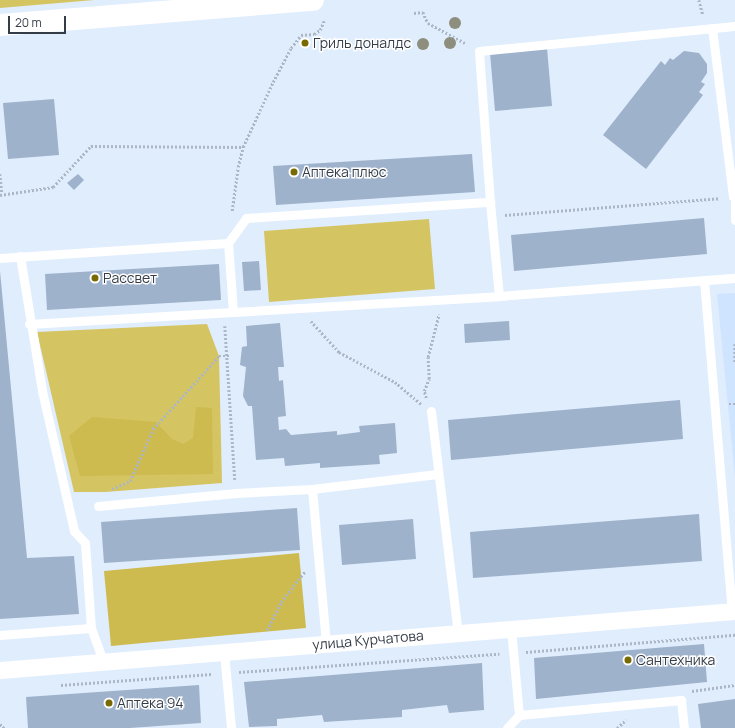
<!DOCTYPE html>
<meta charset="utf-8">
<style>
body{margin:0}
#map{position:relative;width:735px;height:728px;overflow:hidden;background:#e0edfd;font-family:Manrope,sans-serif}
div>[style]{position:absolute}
.built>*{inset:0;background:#cfe4fe}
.green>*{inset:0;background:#d5c462}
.forest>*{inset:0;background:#cdbb50}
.building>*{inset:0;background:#9eb2cb}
.path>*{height:2.5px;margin-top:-1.25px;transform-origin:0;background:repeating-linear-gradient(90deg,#acb7c5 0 2px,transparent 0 4px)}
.service>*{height:9px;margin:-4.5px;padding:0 4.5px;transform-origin:4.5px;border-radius:4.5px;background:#fff}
.minor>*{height:17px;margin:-8.5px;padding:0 8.5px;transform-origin:8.5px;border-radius:8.5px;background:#fff}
.primary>*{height:22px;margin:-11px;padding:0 11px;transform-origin:11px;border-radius:11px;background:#fff}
.trees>*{width:12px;height:12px;margin:-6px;border-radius:50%;background:#8d8e7d}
.dots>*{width:11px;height:11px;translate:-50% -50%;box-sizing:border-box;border:2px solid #fff;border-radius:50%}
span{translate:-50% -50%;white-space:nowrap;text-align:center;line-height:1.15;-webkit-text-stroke:3px #fff;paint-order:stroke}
.poi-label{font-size:14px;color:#343c47}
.left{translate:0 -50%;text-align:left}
.street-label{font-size:14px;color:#343c47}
.scale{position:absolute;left:8px;top:16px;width:58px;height:18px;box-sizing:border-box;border:2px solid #343c47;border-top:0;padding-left:5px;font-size:12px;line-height:14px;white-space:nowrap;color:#343c47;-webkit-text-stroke:3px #fff;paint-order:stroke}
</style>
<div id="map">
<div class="built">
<i style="clip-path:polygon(735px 293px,735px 478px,717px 294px)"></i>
</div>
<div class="green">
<i style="clip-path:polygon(0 0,94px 0,0 8px)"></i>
<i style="clip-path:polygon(429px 219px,435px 289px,269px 302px,264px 231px)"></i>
<i style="clip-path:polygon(207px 324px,219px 356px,222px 483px,105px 492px,74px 492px,37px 332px)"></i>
</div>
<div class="forest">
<i style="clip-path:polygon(196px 407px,212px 408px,213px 474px,80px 476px,69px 436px,92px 417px,156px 422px,172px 439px,183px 444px,193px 438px)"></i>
<i style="clip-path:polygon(299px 553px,306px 628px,111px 646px,104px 571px)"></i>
</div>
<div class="building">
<i style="clip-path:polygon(547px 48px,552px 106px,495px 111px,490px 53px)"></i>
<i style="clip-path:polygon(684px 51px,699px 53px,707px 64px,707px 73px,701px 82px,705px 84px,699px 92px,703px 95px,646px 169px,603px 135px,661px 61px,665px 65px,670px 58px,673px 60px)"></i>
<i style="clip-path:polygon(54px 99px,59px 155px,8px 159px,3px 103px)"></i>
<i style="clip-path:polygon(472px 154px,475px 192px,276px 205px,273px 166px)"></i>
<i style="clip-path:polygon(78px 174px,84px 180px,74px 190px,67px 183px)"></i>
<i style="clip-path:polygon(704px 218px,707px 254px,514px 271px,511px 235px)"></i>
<i style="clip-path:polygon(259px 261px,261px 290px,244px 291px,242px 262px)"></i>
<i style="clip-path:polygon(219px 264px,221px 300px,47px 310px,45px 274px)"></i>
<i style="clip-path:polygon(0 271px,27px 558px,74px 556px,79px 614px,0 619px)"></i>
<i style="clip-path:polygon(509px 321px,510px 340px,465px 343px,464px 324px)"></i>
<i style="clip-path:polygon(280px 323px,284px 367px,278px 367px,279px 381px,283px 380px,286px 416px,278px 417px,279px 430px,286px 429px,291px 435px,337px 431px,337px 435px,360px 432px,359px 426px,395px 423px,397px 453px,379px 455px,380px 464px,320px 468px,320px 463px,285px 466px,284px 458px,256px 460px,252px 406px,248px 406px,243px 396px,246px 367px,240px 365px,242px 347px,247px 346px,246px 326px)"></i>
<i style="clip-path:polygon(680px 400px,683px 439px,451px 460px,448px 420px)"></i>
<i style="clip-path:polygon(297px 508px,300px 550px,104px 563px,101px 522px)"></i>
<i style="clip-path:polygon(699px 514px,702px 561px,473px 578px,470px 532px)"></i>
<i style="clip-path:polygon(413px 519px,416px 559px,342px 565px,339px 525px)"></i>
<i style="clip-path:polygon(704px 644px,707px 682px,536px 699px,534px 658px)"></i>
<i style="clip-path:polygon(482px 663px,484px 710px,449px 713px,447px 705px,402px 710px,402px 717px,324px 722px,322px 715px,277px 719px,277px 726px,249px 727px,244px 682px)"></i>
<i style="clip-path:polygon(199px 685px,201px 723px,130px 728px,28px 728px,26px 697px)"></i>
<i style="clip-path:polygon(735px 699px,735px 728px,701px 728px,698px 704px)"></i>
</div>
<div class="path">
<i style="left:699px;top:0;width:16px;rotate:75deg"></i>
<i style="left:414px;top:13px;width:9px;rotate:-6deg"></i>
<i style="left:423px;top:12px;width:12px;rotate:66deg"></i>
<i style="left:428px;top:23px;width:44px;rotate:28.3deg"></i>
<i style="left:0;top:174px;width:19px;rotate:84deg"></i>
<i style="left:0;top:195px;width:54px;rotate:-8.6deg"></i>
<i style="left:53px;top:187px;width:56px;rotate:-47.2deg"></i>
<i style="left:91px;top:146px;width:152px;rotate:0.4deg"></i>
<i style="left:232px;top:211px;width:44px;rotate:-82.2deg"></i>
<i style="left:238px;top:167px;width:21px;rotate:-76deg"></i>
<i style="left:243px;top:147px;width:72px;rotate:-65.2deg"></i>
<i style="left:273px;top:82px;width:38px;rotate:-62deg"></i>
<i style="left:291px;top:48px;width:16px;rotate:-52deg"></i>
<i style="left:301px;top:35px;width:13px;rotate:-4deg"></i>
<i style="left:314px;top:34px;width:7px;rotate:-34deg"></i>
<i style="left:320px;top:30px;width:10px;rotate:-66deg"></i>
<i style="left:505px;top:215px;width:215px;rotate:-4.5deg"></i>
<i style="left:311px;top:321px;width:42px;rotate:47.9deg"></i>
<i style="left:339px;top:352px;width:64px;rotate:28.2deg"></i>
<i style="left:395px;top:382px;width:34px;rotate:40deg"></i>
<i style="left:225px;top:326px;width:154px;rotate:86.3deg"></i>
<i style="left:735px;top:344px;width:18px;rotate:90deg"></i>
<i style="left:426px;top:398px;width:7px;rotate:-106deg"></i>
<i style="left:424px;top:391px;width:13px;rotate:-67deg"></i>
<i style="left:429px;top:379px;width:22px;rotate:-93deg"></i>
<i style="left:428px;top:357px;width:44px;rotate:-75.7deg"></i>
<i style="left:729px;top:404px;width:6px"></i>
<i style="left:112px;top:489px;width:20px;rotate:-24deg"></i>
<i style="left:130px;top:481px;width:57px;rotate:-66.1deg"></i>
<i style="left:153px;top:429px;width:98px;rotate:-47.9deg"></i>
<i style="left:219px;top:356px;width:10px"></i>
<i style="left:267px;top:630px;width:31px;rotate:-63deg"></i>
<i style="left:281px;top:602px;width:39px;rotate:-52deg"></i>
<i style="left:526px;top:652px;width:210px;rotate:-4.7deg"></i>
<i style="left:239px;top:672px;width:261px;rotate:-4deg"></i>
<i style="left:61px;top:685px;width:151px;rotate:-4.2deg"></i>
<i style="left:692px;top:691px;width:43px;rotate:-7.9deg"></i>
<i style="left:0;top:724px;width:6px;rotate:45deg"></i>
<i style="left:617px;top:728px;width:12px;rotate:-42deg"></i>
</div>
<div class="service">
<i style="left:712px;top:28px;width:170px;rotate:82.9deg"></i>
<i style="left:735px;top:197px;width:23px;rotate:90deg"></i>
<i style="left:20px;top:256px;width:137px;rotate:80.7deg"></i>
<i style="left:42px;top:391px;width:144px;rotate:77.1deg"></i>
<i style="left:74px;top:531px;width:16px;rotate:47deg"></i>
<i style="left:85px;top:543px;width:85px;rotate:86deg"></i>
<i style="left:91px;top:628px;width:35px;rotate:70deg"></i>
<i style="left:0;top:258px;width:228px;rotate:-3.8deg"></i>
<i style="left:704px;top:280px;width:332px;rotate:85.2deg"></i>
<i style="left:499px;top:296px;width:237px;rotate:-4.4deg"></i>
<i style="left:233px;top:312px;width:266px;rotate:-3.4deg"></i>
<i style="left:499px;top:296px;width:94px;rotate:-95.5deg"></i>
<i style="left:29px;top:324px;width:204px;rotate:-3.4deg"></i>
<i style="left:233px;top:312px;width:69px;rotate:-94.1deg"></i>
<i style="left:228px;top:243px;width:31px;rotate:-54deg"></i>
<i style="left:246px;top:218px;width:245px;rotate:-3.8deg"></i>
<i style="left:490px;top:202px;width:151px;rotate:-94.2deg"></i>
<i style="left:479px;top:51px;width:257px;rotate:-5.6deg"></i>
<i style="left:431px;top:411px;width:224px;rotate:83.1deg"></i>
<i style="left:312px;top:489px;width:126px;rotate:-6.8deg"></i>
<i style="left:98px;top:506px;width:139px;rotate:-5.4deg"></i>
<i style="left:236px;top:493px;width:76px;rotate:-3deg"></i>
<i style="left:312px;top:489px;width:156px;rotate:84.8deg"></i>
<i style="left:511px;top:629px;width:86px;rotate:84.7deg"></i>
<i style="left:0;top:635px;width:91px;rotate:-4.4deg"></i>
<i style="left:224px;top:652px;width:76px;rotate:84.7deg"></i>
<i style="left:507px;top:728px;width:18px;rotate:-47deg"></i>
<i style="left:519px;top:715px;width:163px;rotate:-5.3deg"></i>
<i style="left:681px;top:700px;width:28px;rotate:84deg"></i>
</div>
<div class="minor">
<i style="left:0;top:670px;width:737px;rotate:-4.59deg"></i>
</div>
<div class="primary">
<i style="left:0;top:25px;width:314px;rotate:-4.6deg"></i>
</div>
<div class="trees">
<i style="left:455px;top:23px"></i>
<i style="left:450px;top:43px"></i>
<i style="left:423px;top:44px"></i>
</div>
<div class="dots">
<i style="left:305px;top:43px;background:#786900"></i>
<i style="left:294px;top:172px;background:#786900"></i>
<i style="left:95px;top:278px;background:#786900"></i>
<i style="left:628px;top:660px;background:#786900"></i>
<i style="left:109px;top:703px;background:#786900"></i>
</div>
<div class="poi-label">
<span class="left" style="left:313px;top:43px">Гриль доналдс</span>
<span class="left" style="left:302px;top:172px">Аптека плюс</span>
<span class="left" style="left:103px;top:278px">Рассвет</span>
<span class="left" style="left:636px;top:660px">Сантехника</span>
<span class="left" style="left:117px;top:703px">Аптека 94</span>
</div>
<div class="street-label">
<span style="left:368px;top:640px;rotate:-5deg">улица Курчатова</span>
</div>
<div class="scale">20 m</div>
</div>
